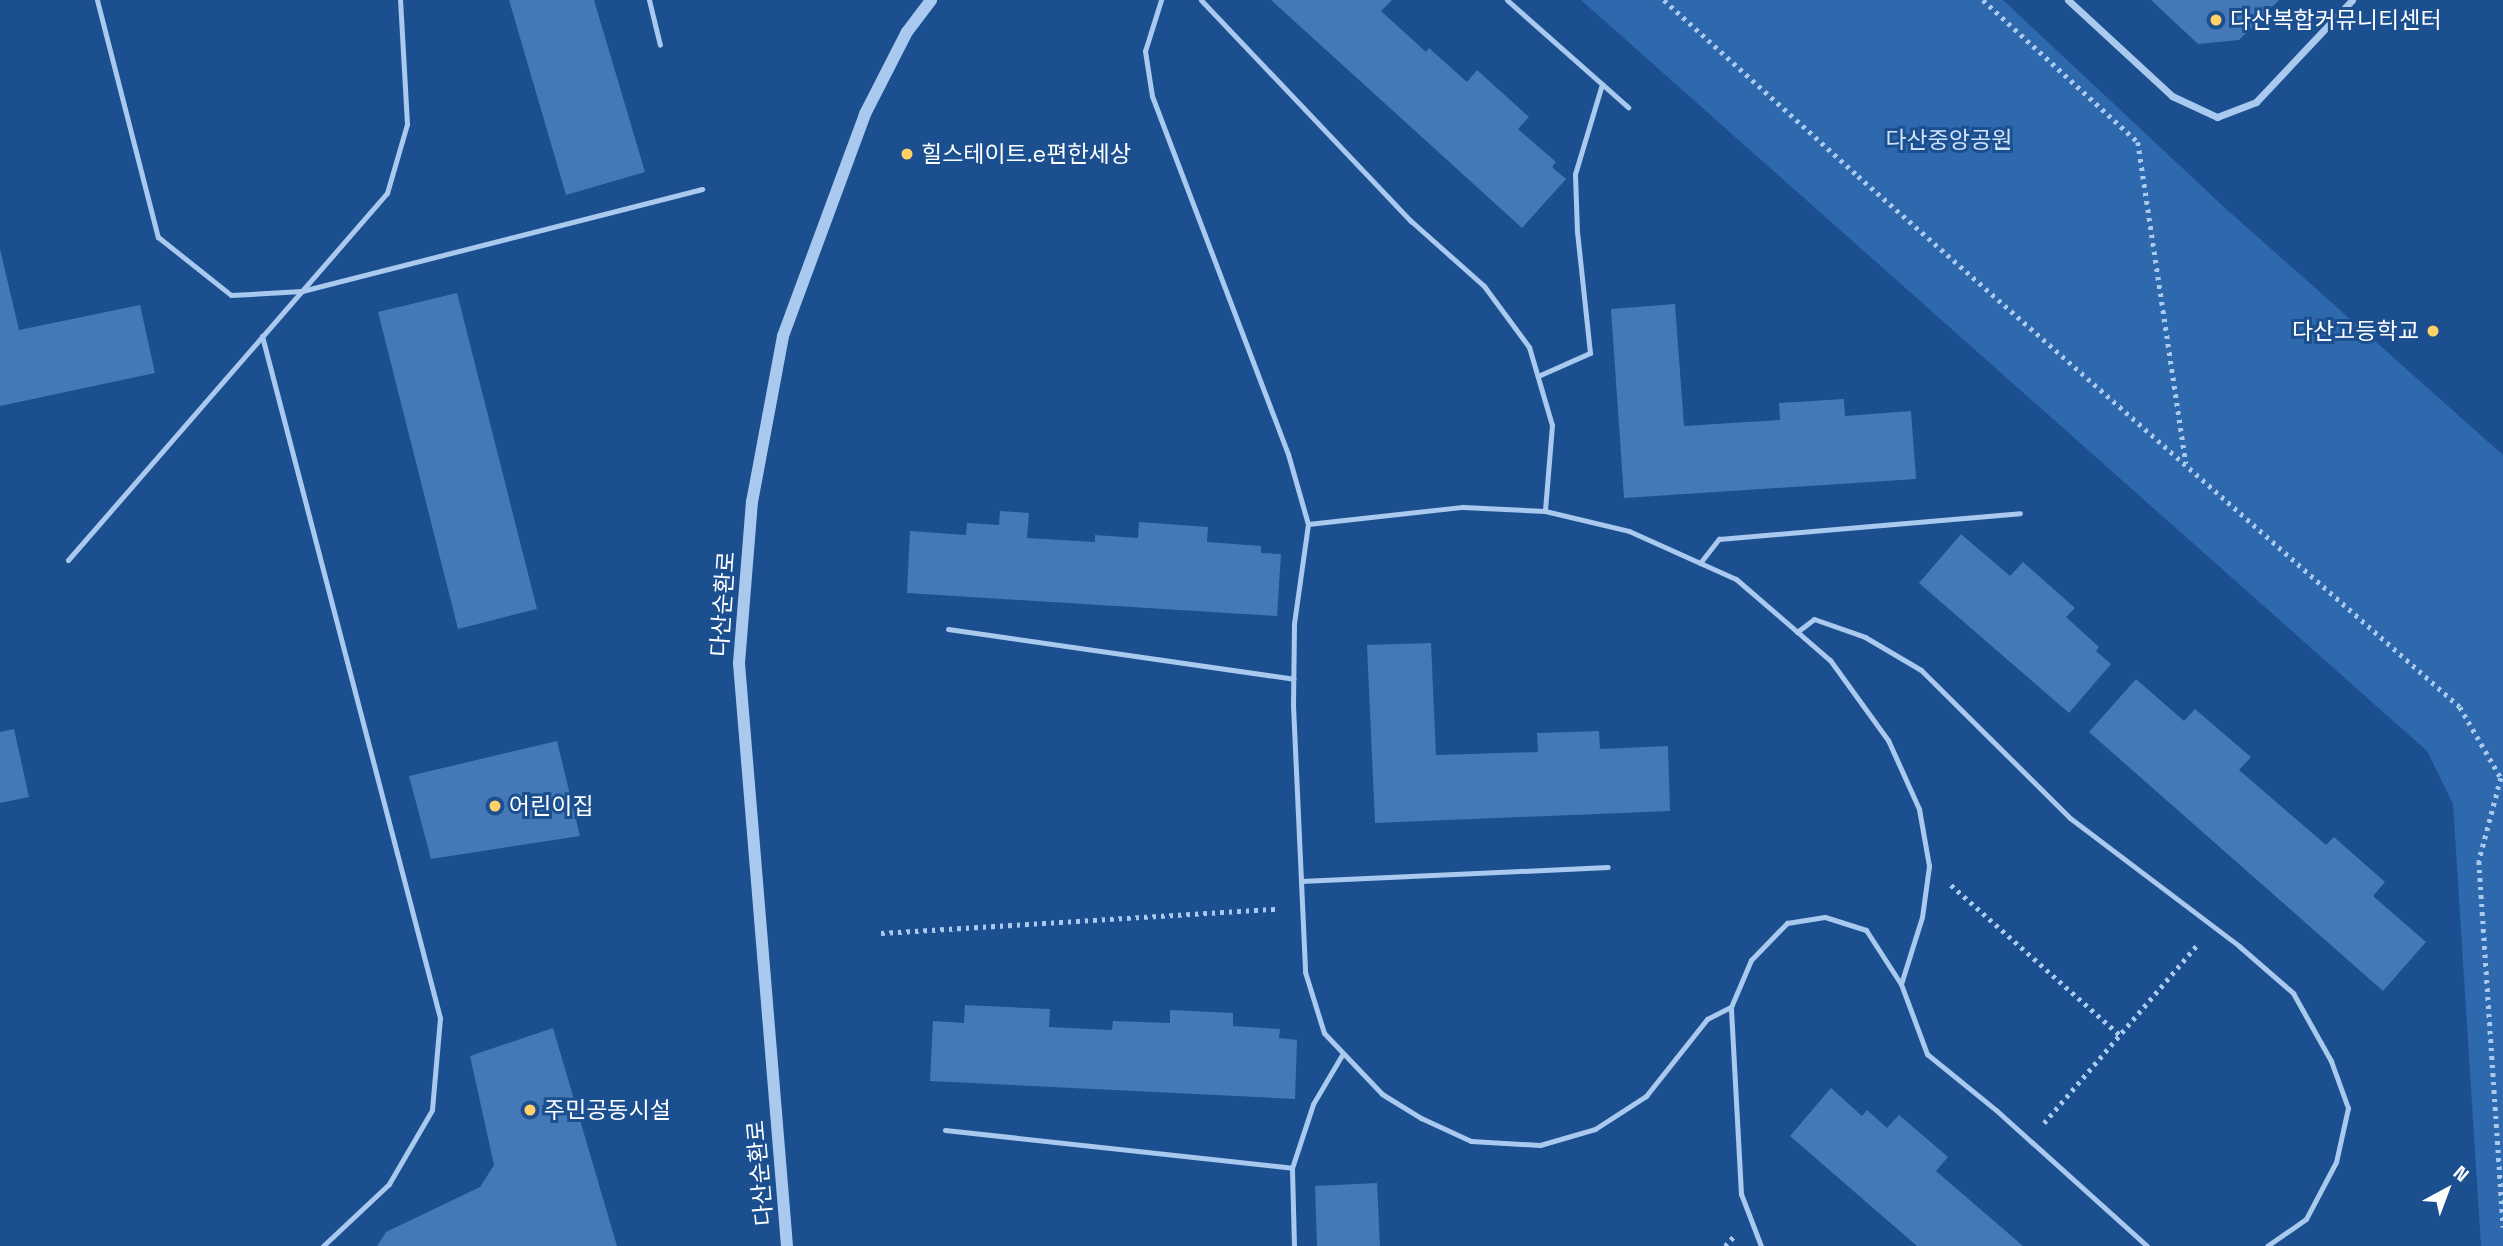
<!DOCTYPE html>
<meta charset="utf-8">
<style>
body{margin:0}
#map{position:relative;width:2503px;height:1246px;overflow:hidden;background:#1b4f8f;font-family:"Space Grotesk","Noto Sans KR",sans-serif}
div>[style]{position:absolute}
.green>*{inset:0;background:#2e69ad}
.building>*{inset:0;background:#4478b7}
.path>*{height:4.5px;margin-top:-2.25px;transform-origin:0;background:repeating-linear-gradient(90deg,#a9c9ee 0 3.5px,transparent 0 8.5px)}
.service>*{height:5px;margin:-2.5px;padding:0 2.5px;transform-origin:2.5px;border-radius:2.5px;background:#a9c9ee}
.minor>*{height:7px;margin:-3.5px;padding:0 3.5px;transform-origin:3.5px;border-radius:3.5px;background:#a9c9ee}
.tertiary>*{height:12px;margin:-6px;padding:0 6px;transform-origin:6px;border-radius:6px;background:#a9c9ee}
.dots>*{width:19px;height:19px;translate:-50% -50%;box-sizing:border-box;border:4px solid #1b4f8f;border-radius:50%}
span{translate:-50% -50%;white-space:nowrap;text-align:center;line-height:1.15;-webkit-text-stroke:6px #1b4f8f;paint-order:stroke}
.poi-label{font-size:23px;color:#fff}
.left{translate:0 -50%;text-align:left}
.right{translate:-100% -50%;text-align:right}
.park-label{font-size:23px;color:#cfe3fa}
.street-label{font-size:23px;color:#fff}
.north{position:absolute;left:2412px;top:1155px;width:70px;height:70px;-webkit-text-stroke:5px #1b4f8f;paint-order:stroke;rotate:41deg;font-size:19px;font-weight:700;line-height:28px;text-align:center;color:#fff}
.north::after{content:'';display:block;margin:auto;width:24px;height:32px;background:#fff;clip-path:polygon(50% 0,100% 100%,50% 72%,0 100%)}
</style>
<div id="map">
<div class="green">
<i style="clip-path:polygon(1581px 0,2003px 0,2224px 207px,2503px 455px,2503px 1246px,2481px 1246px,2453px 804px,2427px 751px)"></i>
</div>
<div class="building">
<i style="clip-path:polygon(509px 0,594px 0,645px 172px,566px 195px)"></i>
<i style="clip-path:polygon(1271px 0,1392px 0,1381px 11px,1426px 52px,1429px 48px,1467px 82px,1477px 70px,1529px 117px,1518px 129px,1556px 162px,1552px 167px,1566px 179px,1522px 228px)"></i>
<i style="clip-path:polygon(2151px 0,2279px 0,2239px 40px,2198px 44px)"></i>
<i style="clip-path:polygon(0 249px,19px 330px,140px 305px,155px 373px,0 406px)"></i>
<i style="clip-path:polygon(457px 293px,537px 609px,458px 629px,378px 312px)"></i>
<i style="clip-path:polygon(1675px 304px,1684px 426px,1780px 420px,1779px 403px,1844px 399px,1845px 416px,1911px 411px,1916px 479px,1624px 498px,1611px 309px)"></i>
<i style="clip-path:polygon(1000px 511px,1029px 513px,1027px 538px,1095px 542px,1095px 535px,1138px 538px,1139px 522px,1208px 527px,1207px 542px,1261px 546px,1261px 553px,1281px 554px,1277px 616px,907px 593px,910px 531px,966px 535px,967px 523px,999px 525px)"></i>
<i style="clip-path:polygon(1961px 534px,2010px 576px,2023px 562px,2075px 608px,2066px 617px,2099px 647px,2096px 651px,2111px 664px,2069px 713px,1919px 583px)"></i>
<i style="clip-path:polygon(1431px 643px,1436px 755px,1538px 752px,1537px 733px,1599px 731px,1600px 749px,1668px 746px,1670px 811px,1375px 823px,1367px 645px)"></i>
<i style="clip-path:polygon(2136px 679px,2184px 721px,2195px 709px,2251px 757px,2239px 770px,2326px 845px,2334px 837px,2385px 882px,2373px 896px,2426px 942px,2383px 991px,2089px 732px)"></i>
<i style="clip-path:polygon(14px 729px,29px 797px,0 803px,0 732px)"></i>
<i style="clip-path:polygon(557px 741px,580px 836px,431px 859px,409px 776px)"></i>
<i style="clip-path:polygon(965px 1005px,1050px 1009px,1049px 1027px,1112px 1030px,1113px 1021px,1170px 1023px,1170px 1010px,1233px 1013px,1233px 1026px,1280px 1029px,1279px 1038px,1297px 1040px,1295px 1099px,930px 1081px,933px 1021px,964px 1023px)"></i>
<i style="clip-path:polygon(553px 1028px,617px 1246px,377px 1246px,386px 1232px,480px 1187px,494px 1165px,470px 1056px)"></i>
<i style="clip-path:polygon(1831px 1088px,1862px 1116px,1867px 1110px,1887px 1128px,1899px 1115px,1948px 1157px,1936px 1171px,2023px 1246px,1917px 1246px,1790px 1136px)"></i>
<i style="clip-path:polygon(1377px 1183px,1380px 1246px,1317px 1246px,1315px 1186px)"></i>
</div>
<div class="path">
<i style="left:1664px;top:0;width:262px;rotate:42.2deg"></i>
<i style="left:1858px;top:176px;width:803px;rotate:41.41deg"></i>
<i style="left:2460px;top:707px;width:82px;rotate:60deg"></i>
<i style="left:2501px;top:778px;width:86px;rotate:104.8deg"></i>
<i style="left:2479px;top:861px;width:367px;rotate:86.2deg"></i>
<i style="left:1983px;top:0;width:210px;rotate:42.5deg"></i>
<i style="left:2138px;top:142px;width:325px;rotate:81.5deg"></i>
<i style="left:1951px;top:885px;width:226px;rotate:41.6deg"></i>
<i style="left:881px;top:933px;width:398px;rotate:-3.5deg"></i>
<i style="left:2044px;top:1123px;width:236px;rotate:-49.3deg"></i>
<i style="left:1725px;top:1246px;width:12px;rotate:-48deg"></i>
</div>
<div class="service">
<i style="left:97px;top:0;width:245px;rotate:75.6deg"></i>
<i style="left:158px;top:237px;width:93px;rotate:38.5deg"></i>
<i style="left:231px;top:295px;width:71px;rotate:-3.2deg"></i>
<i style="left:302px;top:291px;width:413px;rotate:-14.3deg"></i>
<i style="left:649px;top:0;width:46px;rotate:76.3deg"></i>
<i style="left:1161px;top:0;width:53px;rotate:107.4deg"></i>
<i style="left:1145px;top:51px;width:46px;rotate:81.2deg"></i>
<i style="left:1152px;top:96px;width:383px;rotate:69.2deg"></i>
<i style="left:1288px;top:454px;width:73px;rotate:74.1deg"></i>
<i style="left:1308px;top:524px;width:101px;rotate:98deg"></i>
<i style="left:1294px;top:624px;width:81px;rotate:90.7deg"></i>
<i style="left:1293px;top:705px;width:267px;rotate:87.4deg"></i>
<i style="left:1305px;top:972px;width:64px;rotate:72.7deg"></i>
<i style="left:1324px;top:1033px;width:84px;rotate:46.4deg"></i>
<i style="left:1382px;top:1094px;width:46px;rotate:31.6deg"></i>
<i style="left:1421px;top:1118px;width:55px;rotate:24.7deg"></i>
<i style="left:1471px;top:1141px;width:69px;rotate:3.3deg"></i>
<i style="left:1540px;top:1145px;width:57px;rotate:-16.2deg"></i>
<i style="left:1595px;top:1129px;width:61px;rotate:-32.9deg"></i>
<i style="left:1646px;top:1096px;width:98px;rotate:-51.6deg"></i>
<i style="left:1707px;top:1019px;width:27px;rotate:-27deg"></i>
<i style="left:1201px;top:0;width:305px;rotate:46.5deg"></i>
<i style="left:1411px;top:221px;width:98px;rotate:41.7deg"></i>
<i style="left:1484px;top:286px;width:76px;rotate:53.6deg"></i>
<i style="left:1529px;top:347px;width:81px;rotate:73.6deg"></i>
<i style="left:1552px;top:425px;width:86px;rotate:94.7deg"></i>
<i style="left:1507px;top:0;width:162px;rotate:41.5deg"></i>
<i style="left:262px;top:336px;width:705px;rotate:75.37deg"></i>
<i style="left:440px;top:1018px;width:92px;rotate:95deg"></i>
<i style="left:432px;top:1110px;width:86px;rotate:120.2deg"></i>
<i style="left:389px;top:1184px;width:91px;rotate:136.8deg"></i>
<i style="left:1538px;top:376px;width:57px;rotate:-23.9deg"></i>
<i style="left:1590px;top:353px;width:122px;rotate:-96.1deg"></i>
<i style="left:1577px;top:232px;width:58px;rotate:-92deg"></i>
<i style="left:1575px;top:174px;width:94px;rotate:-73.3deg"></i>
<i style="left:1308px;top:524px;width:156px;rotate:-6.3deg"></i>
<i style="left:1463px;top:507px;width:82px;rotate:2.8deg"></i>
<i style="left:1545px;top:511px;width:86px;rotate:13.4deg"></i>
<i style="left:1629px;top:531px;width:117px;rotate:24.2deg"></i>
<i style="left:1736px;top:579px;width:124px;rotate:40.8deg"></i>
<i style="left:1830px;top:660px;width:99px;rotate:54.1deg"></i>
<i style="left:1888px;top:740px;width:76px;rotate:65.8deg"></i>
<i style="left:1919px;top:809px;width:58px;rotate:80deg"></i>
<i style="left:1929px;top:866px;width:51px;rotate:97.8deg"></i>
<i style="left:1922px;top:917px;width:70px;rotate:107.4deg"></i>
<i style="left:68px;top:560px;width:486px;rotate:-49deg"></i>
<i style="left:387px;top:193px;width:72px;rotate:-73.8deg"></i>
<i style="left:407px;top:124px;width:124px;rotate:-93.2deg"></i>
<i style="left:1700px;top:563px;width:31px;rotate:-52deg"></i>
<i style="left:1719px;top:539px;width:302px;rotate:-4.9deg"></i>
<i style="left:948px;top:629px;width:349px;rotate:8.2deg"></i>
<i style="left:1797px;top:632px;width:21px;rotate:-37deg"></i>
<i style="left:1814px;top:619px;width:54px;rotate:19.4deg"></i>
<i style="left:1865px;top:637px;width:65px;rotate:30.5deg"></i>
<i style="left:1921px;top:670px;width:210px;rotate:44.8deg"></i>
<i style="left:2070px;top:818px;width:212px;rotate:37.1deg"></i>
<i style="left:2239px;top:946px;width:72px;rotate:41deg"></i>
<i style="left:2293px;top:993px;width:78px;rotate:60.8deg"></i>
<i style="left:2331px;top:1061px;width:50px;rotate:70.1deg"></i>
<i style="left:2348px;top:1108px;width:55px;rotate:102.5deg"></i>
<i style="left:2336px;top:1162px;width:64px;rotate:117.8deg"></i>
<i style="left:2306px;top:1219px;width:47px;rotate:145.3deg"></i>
<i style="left:1301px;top:881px;width:307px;rotate:-2.6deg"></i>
<i style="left:945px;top:1130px;width:349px;rotate:6.2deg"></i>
<i style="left:1294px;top:1246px;width:78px;rotate:-91.5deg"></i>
<i style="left:1292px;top:1168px;width:67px;rotate:-71.8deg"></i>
<i style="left:1313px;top:1104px;width:59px;rotate:-59.5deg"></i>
<i style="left:1761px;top:1246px;width:56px;rotate:-111deg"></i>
<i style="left:1741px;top:1194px;width:187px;rotate:-93.1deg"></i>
<i style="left:1731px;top:1007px;width:51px;rotate:-66.9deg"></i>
<i style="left:1751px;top:960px;width:52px;rotate:-45.8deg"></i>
<i style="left:1787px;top:923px;width:38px;rotate:-9deg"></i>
<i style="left:1825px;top:917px;width:43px;rotate:17.6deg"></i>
<i style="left:1866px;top:930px;width:64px;rotate:57.1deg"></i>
<i style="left:1901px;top:984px;width:75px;rotate:69.6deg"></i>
<i style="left:1927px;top:1054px;width:89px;rotate:39.1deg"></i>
<i style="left:1996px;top:1110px;width:203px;rotate:42deg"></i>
</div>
<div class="minor">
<i style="left:2068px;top:0;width:142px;rotate:42.7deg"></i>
<i style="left:2172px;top:96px;width:50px;rotate:25deg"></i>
<i style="left:2217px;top:117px;width:42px;rotate:-21deg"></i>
<i style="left:2256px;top:102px;width:140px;rotate:-46.7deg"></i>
</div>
<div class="tertiary">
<i style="left:787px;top:1246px;width:585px;rotate:-94.71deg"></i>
<i style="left:739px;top:663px;width:162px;rotate:-85.4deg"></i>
<i style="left:752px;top:502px;width:169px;rotate:-79.4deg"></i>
<i style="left:783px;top:336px;width:237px;rotate:-69.7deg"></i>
<i style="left:865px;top:114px;width:92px;rotate:-62.9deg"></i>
<i style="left:907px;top:32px;width:40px;rotate:-53deg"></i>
</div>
<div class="dots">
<i style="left:2216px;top:20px;background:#ffd166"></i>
<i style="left:907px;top:154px;background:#ffd166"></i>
<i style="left:2433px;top:331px;background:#ffd166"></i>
<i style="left:495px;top:806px;background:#ffd166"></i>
<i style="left:530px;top:1110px;background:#ffd166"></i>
</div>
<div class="poi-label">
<span class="left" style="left:2230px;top:20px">다산복합커뮤니티센터</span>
<span class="left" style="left:921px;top:154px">힐스테이트.e편한세상</span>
<span class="right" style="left:2419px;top:331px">다산고등학교</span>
<span class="left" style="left:509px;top:806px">어린이집</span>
<span class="left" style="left:544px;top:1110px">주민공동시설</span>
</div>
<div class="park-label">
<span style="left:1949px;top:140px">다산중앙공원</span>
</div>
<div class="street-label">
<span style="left:723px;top:604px;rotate:-86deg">다산순환로</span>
<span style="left:760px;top:1173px;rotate:-95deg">다산순환로</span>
</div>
<div class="north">N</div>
</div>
